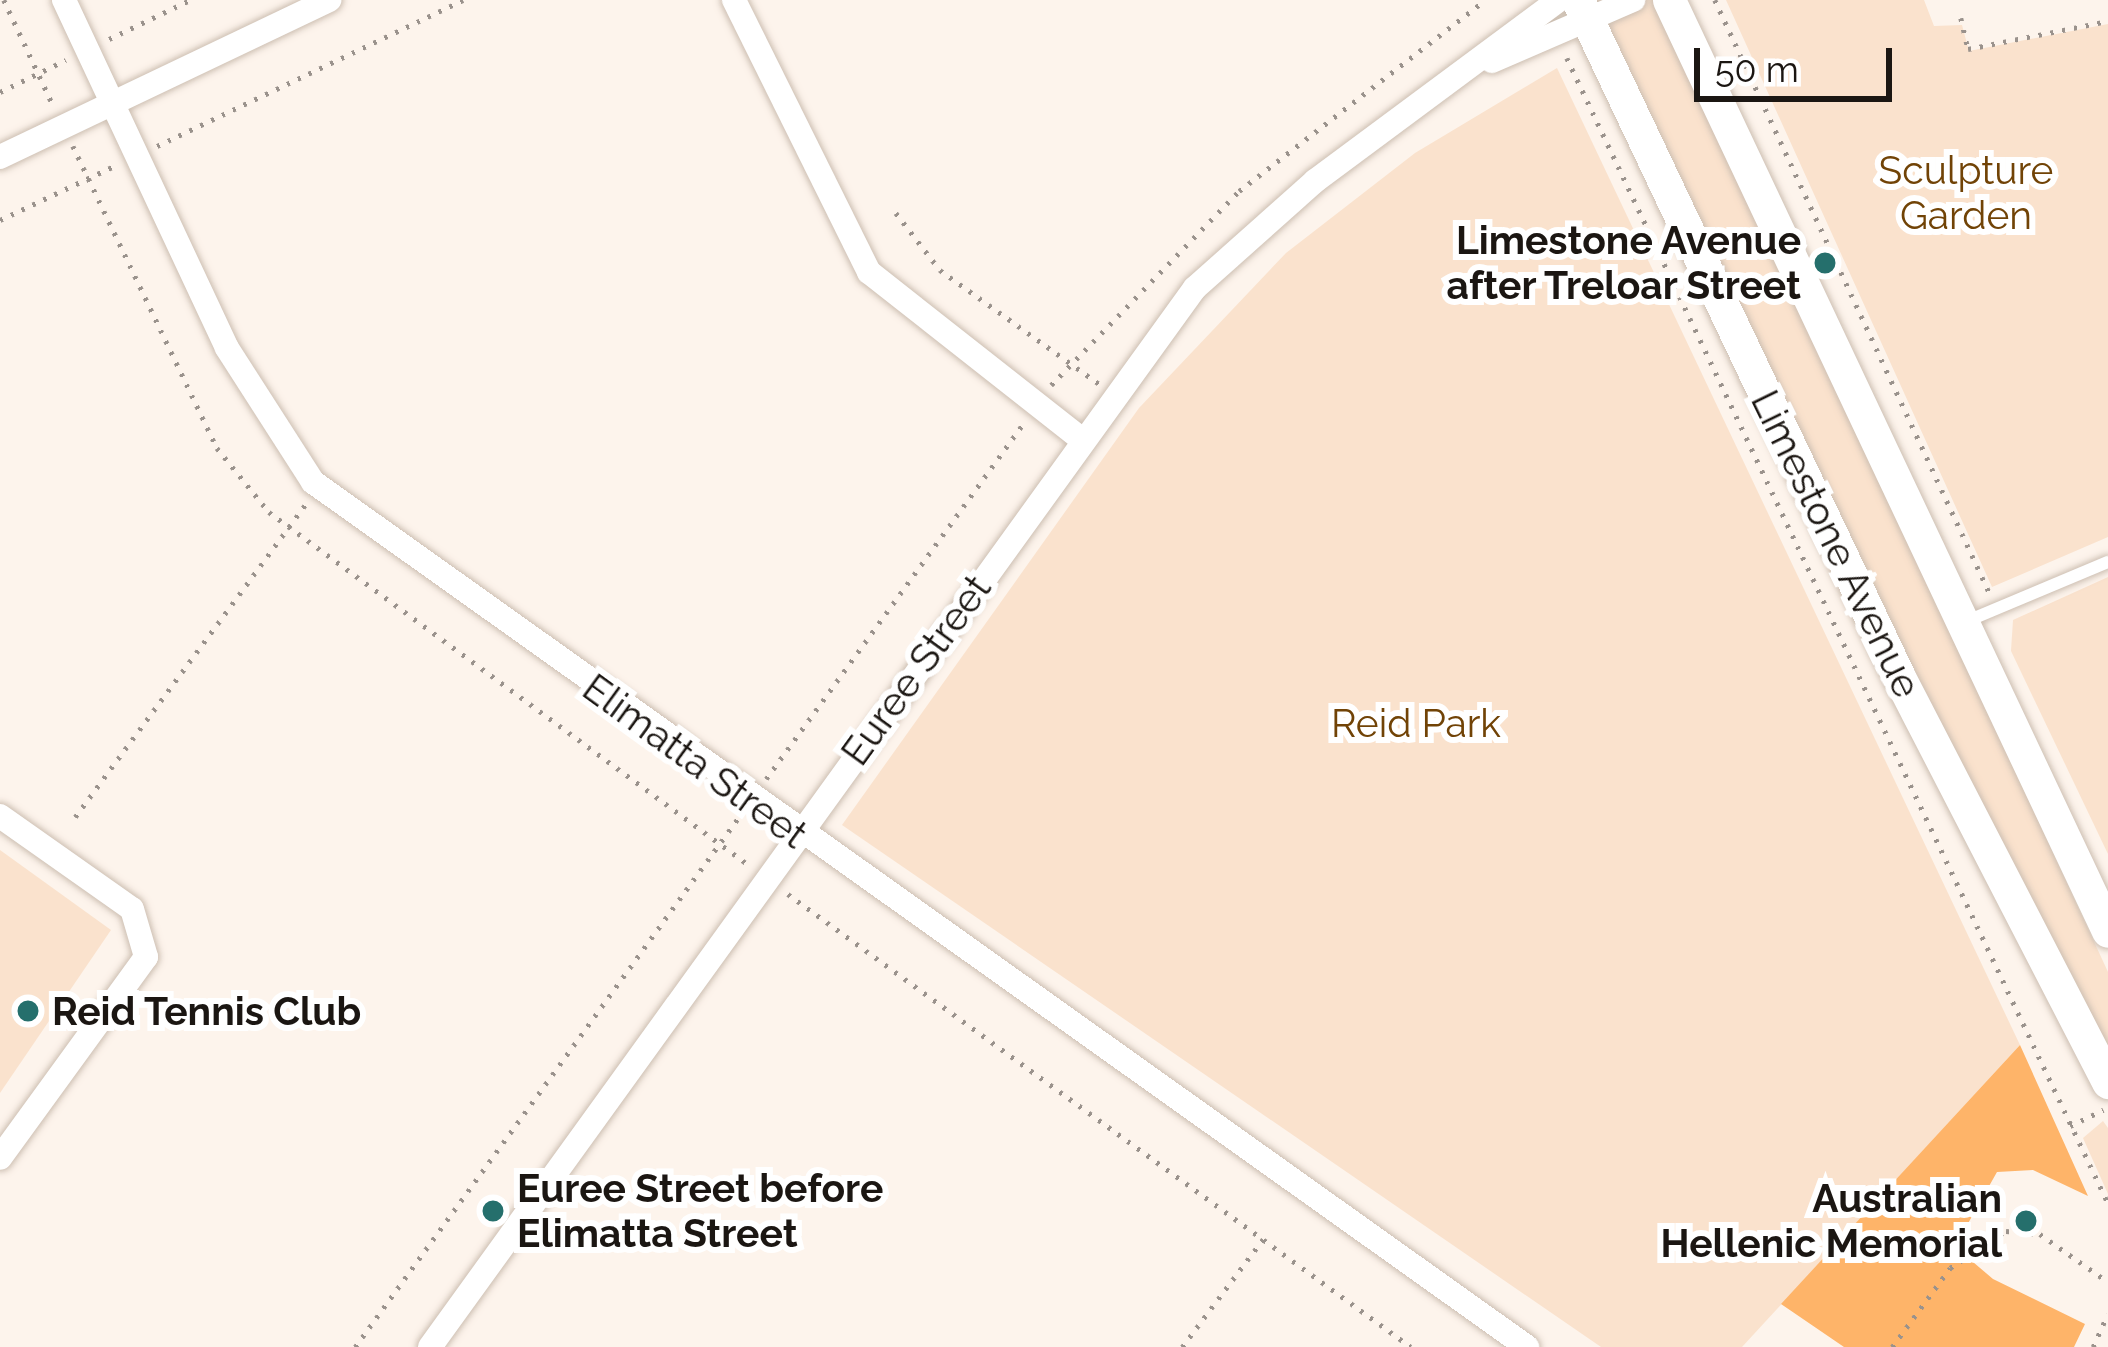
<!DOCTYPE html>
<style>
body{margin:0}
#map{position:relative;width:2108px;height:1347px;overflow:hidden;background:#fdf4ec;font-family:Raleway,sans-serif}
div>[style]{position:absolute}
.green>*{inset:0;background:#fae2cd}
.forest>*{inset:0;background:#feb469}
.path>*{height:4.5px;margin-top:-2.25px;transform-origin:0;background:repeating-linear-gradient(90deg,#9a928c 0 3px,transparent 0 12px)}
.roads{filter:drop-shadow(0 0 3px #cdbfb2) drop-shadow(0 0 3px #cdbfb2)}
.lane>*{height:12px;margin:-6px;padding:0 6px;transform-origin:6px;border-radius:6px;background:#fff}
.street>*{height:24px;margin:-12px;padding:0 12px;transform-origin:12px;border-radius:12px;background:#fff}
.secondary>*{height:33px;margin:-16.5px;padding:0 16.5px;transform-origin:16.5px;border-radius:16.5px;background:#fff}
.dots>*{width:33px;height:33px;translate:-50% -50%;box-sizing:border-box;border:6px solid #fff;border-radius:50%}
span{translate:-50% -50%;white-space:nowrap;text-align:center;line-height:1.15;-webkit-text-stroke:12px #fff;paint-order:stroke}
.park-label{font-size:39px;color:#714306}
.poi-label{font-size:39px;color:#1b1612;font-weight:700}
.right{translate:-100% -50%;text-align:right}
.left{translate:0 -50%;text-align:left}
.street-label{font-size:39px;color:#1b1612}
.scale{position:absolute;left:1694px;top:48px;width:198px;height:54px;box-sizing:border-box;border:6px solid #1b1612;border-top:0;padding-left:15px;font-size:36px;line-height:42px;white-space:nowrap;color:#1b1612;-webkit-text-stroke:9px #fff;paint-order:stroke}
</style>
<div id="map">
<div class="green">
<i style="clip-path:polygon(1595px 0,1659px 0,2108px 972px,2108px 1049px,1958px 767px)"></i>
<i style="clip-path:polygon(1726px 0,1924px 0,1934px 26px,1962px 25px,1969px 51px,2108px 24px,2108px 537px,1992px 587px)"></i>
<i style="clip-path:polygon(1557px 68px,2020px 1045px,1742px 1347px,1601px 1347px,842px 825px,1139px 408px,1286px 253px,1415px 153px)"></i>
<i style="clip-path:polygon(2108px 577px,2108px 854px,2011px 651px,2013px 620px)"></i>
<i style="clip-path:polygon(0 850px,111px 930px,0 1093px)"></i>
<i style="clip-path:polygon(2103px 1121px,2108px 1128px,2108px 1194px,2083px 1138px)"></i>
</div>
<div class="forest">
<i style="clip-path:polygon(2020px 1045px,2088px 1196px,2033px 1170px,1997px 1172px,1966px 1227px,1973px 1262px,1993px 1279px,2085px 1324px,2074px 1347px,1844px 1347px,1781px 1304px)"></i>
</div>
<div class="path">
<i style="left:4px;top:0;width:114px;rotate:65deg"></i>
<i style="left:1715px;top:0;width:655px;rotate:65.16deg"></i>
<i style="left:1961px;top:18px;width:32px;rotate:77deg"></i>
<i style="left:1968px;top:49px;width:143px;rotate:-11.3deg"></i>
<i style="left:109px;top:39px;width:90px;rotate:-25.7deg"></i>
<i style="left:1567px;top:58px;width:1266px;rotate:64.71deg"></i>
<i style="left:0;top:92px;width:73px;rotate:-25.9deg"></i>
<i style="left:73px;top:146px;width:335px;rotate:64.5deg"></i>
<i style="left:217px;top:448px;width:82px;rotate:50.9deg"></i>
<i style="left:269px;top:512px;width:597px;rotate:36.35deg"></i>
<i style="left:157px;top:146px;width:339px;rotate:-25.5deg"></i>
<i style="left:896px;top:213px;width:72px;rotate:52.3deg"></i>
<i style="left:940px;top:270px;width:196px;rotate:35.6deg"></i>
<i style="left:0;top:220px;width:126px;rotate:-25.3deg"></i>
<i style="left:1051px;top:385px;width:270px;rotate:-45.9deg"></i>
<i style="left:1239px;top:191px;width:311px;rotate:-37.8deg"></i>
<i style="left:766px;top:779px;width:440px;rotate:-54.1deg"></i>
<i style="left:75px;top:817px;width:388px;rotate:-53.6deg"></i>
<i style="left:788px;top:894px;width:770px;rotate:36.02deg"></i>
<i style="left:2070px;top:1126px;width:37px;rotate:-26deg"></i>
<i style="left:355px;top:1347px;width:654px;rotate:-54.08deg"></i>
<i style="left:1182px;top:1347px;width:135px;rotate:-53.1deg"></i>
<i style="left:1892px;top:1347px;width:98px;rotate:-53.7deg"></i>
<i style="left:1950px;top:1268px;width:67px;rotate:-33.5deg"></i>
<i style="left:2006px;top:1231px;width:34px;rotate:5deg"></i>
<i style="left:2040px;top:1234px;width:83px;rotate:35.2deg"></i>
<i style="left:2093px;top:1347px;width:36px;rotate:-66deg"></i>
</div>
<div class="roads">
<div class="lane">
<i style="left:1965px;top:622px;width:155px;rotate:-22.8deg"></i>
</div>
<div class="street">
<i style="left:64px;top:0;width:384px;rotate:64.9deg"></i>
<i style="left:227px;top:348px;width:159px;rotate:57.3deg"></i>
<i style="left:313px;top:482px;width:1491px;rotate:35.47deg"></i>
<i style="left:734px;top:0;width:304px;rotate:63.6deg"></i>
<i style="left:869px;top:272px;width:270px;rotate:38.2deg"></i>
<i style="left:1492px;top:61px;width:154px;rotate:-23.4deg"></i>
<i style="left:0;top:157px;width:365px;rotate:-25.5deg"></i>
<i style="left:0;top:816px;width:161px;rotate:35.2deg"></i>
<i style="left:132px;top:909px;width:50px;rotate:73.7deg"></i>
<i style="left:146px;top:957px;width:248px;rotate:126deg"></i>
<i style="left:430px;top:1347px;width:1306px;rotate:-54.16deg"></i>
<i style="left:1195px;top:288px;width:161px;rotate:-41.7deg"></i>
<i style="left:1315px;top:181px;width:304px;rotate:-36.6deg"></i>
</div>
<div class="secondary">
<i style="left:1578px;top:0;width:749px;rotate:64.63deg"></i>
<i style="left:1899px;top:677px;width:456px;rotate:62.7deg"></i>
<i style="left:1669px;top:0;width:1029px;rotate:64.75deg"></i>
</div>
</div>
<div class="dots">
<i style="left:1825px;top:263px;background:#256f6c"></i>
<i style="left:28px;top:1011px;background:#256f6c"></i>
<i style="left:493px;top:1211px;background:#256f6c"></i>
<i style="left:2026px;top:1221px;background:#256f6c"></i>
</div>
<div class="park-label">
<span style="left:1966px;top:193px">Sculpture<br>Garden</span>
<span style="left:1416px;top:723px">Reid Park</span>
</div>
<div class="poi-label">
<span class="right" style="left:1801px;top:263px">Limestone Avenue<br>after Treloar Street</span>
<span class="left" style="left:52px;top:1011px">Reid Tennis Club</span>
<span class="left" style="left:517px;top:1211px">Euree Street before<br>Elimatta Street</span>
<span class="right" style="left:2002px;top:1221px">Australian<br>Hellenic Memorial</span>
</div>
<div class="street-label">
<span style="left:1836px;top:544px;rotate:64deg">Limestone Avenue</span>
<span style="left:916px;top:670px;rotate:-54deg">Euree Street</span>
<span style="left:695px;top:761px;rotate:36deg">Elimatta Street</span>
</div>
<div class="scale">50 m</div>
</div>
